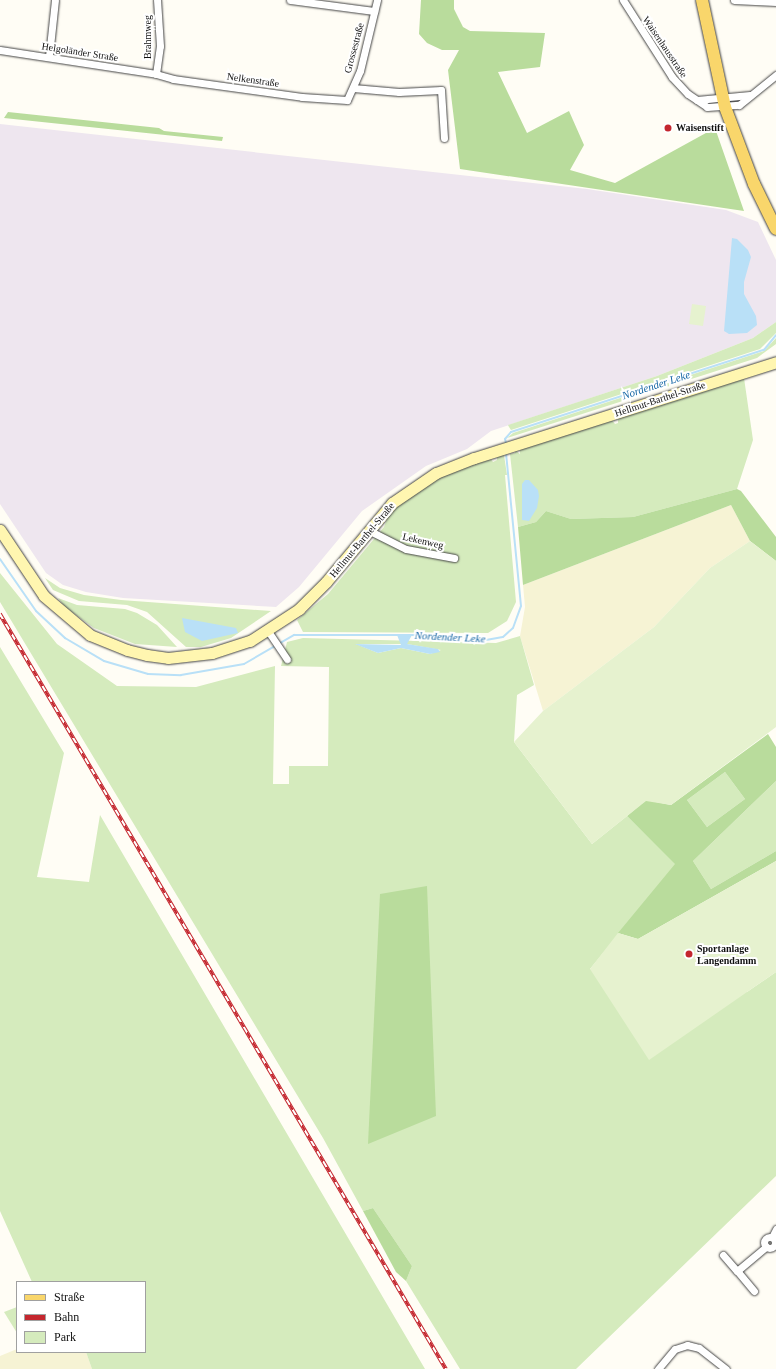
<!DOCTYPE html>
<meta charset="utf-8">
<style>
body{margin:0}
#map{position:relative;width:776px;height:1369px;overflow:hidden;background:#fffdf5;font-family:Georgia,serif}
div>[style]{position:absolute}
.industrial>*{inset:0;background:#eee6ef}
.farmland>*{inset:0;background:#f6f3d4}
.green>*{inset:0;background:#d5ebbd}
.forest>*{inset:0;background:#b9dc9c}
.pitch>*{inset:0;background:#e6f2cf}
.water>*{inset:0;background:#b9e0f7}
.stream>*{height:2px;margin:-1px;padding:0 1px;transform-origin:1px;border-radius:1px;background:#b9e0f7}
.roads{filter:drop-shadow(0 0 1px #444) drop-shadow(0 0 1px #444)}
.street>*{height:7px;margin:-3.5px;padding:0 3.5px;transform-origin:3.5px;border-radius:3.5px;background:#fff}
.street>.ring{margin:-3.5px;padding:0;box-sizing:content-box;background:none;border:7px solid #fff;border-radius:50%}
.secondary>*{height:11px;margin:-5.5px;padding:0 5.5px;transform-origin:5.5px;border-radius:5.5px;background:#fff6b0}
.primary>*{height:12px;margin:-6px;padding:0 6px;transform-origin:6px;border-radius:6px;background:#f9d66b}
.rail>*{height:3.5px;margin-top:-1.75px;transform-origin:0;background:repeating-linear-gradient(90deg,#fff 0 6px,#c4262e 0 12px);box-sizing:border-box;border-block:1px solid #c4262e}
.dots>*{width:11px;height:11px;translate:-50% -50%;box-sizing:border-box;border:2px solid #fff;border-radius:50%}
span{translate:-50% -50%;white-space:nowrap;text-align:center;line-height:1.15;-webkit-text-stroke:4px #fff;paint-order:stroke}
.street-label{font-size:10px;color:#111}
.poi-label{font-size:10px;color:#111;font-weight:700}
.left{translate:0 -50%;text-align:left}
.water-label{font-size:11px;color:#1768a6;font-style:italic}
.legend{position:absolute;left:16px;top:1281px;width:130px;height:72px;box-sizing:border-box;background:#fff;border:1px solid #a0a0a0;margin:0;padding:5px 7px;list-style:none;font-size:12px;color:#111}
.legend li{display:flex;align-items:center;gap:8px;height:20px}
.legend b{width:20px;border:1px solid #a0a0a0}
</style>
<div id="map">
<div class="industrial">
<i style="clip-path:polygon(0 124px,587px 189px,726px 210px,758px 222px,776px 260px,776px 322px,753px 338px,657px 376px,491px 431px,467px 449px,426px 466px,362px 511px,299px 587px,276px 607px,123px 598px,86px 592px,63px 585px,46px 573px,0 504px)"></i>
</div>
<div class="farmland">
<i style="clip-path:polygon(731px 505px,750px 541px,710px 568px,654px 627px,543px 711px,520px 636px,525px 607px,523px 585px)"></i>
<i style="clip-path:polygon(17px 1349px,17px 1352px,86px 1352px,92px 1369px,0 1369px,0 1356px)"></i>
</div>
<div class="green">
<i style="clip-path:polygon(776px 322px,776px 333px,760px 349px,511px 430px,509px 427px,508px 425px,657px 376px,753px 338px)"></i>
<i style="clip-path:polygon(776px 338px,776px 344px,757px 358px,507px 438px,513px 433px,764px 351px)"></i>
<i style="clip-path:polygon(741px 377px,744px 378px,753px 440px,737px 489px,633px 517px,571px 519px,546px 511px,536px 522px,518px 527px,510px 454px,515px 453px,515px 450px,520px 454px,520px 449px,611px 419px,615px 424px,618px 423px,618px 417px)"></i>
<i style="clip-path:polygon(497px 455px,504px 455px,507px 475px,505px 475px,516px 602px,507px 621px,488px 633px,303px 632px,297px 620px,328px 594px,384px 527px,388px 516px,398px 506px,437px 478px,490px 458px,493px 462px,497px 460px)"></i>
<i style="clip-path:polygon(evenodd,0 573px,57px 644px,117px 686px,196px 687px,275px 666px,273px 784px,289px 784px,289px 766px,328px 766px,329px 667px,281px 666px,287px 642px,303px 638px,496px 643px,520px 636px,534px 685px,517px 695px,514px 742px,592px 844px,627px 816px,676px 864px,590px 969px,747px 992px,776px 972px,776px 1176px,576px 1369px,460px 1369px,406px 1281px,412px 1266px,373px 1208px,363px 1211px,323px 1138px,0 602px,0 573px,356px 644px,407px 644px,441px 650px,430px 654px,401px 648px,378px 653px,356px 644px)"></i>
<i style="clip-path:polygon(45px 578px,60px 588px,84px 595px,121px 600px,271px 611px,231px 638px,201px 647px,186px 647px,147px 612px,127px 605px,79px 601px,53px 590px)"></i>
<i style="clip-path:polygon(58px 598px,77px 605px,125px 609px,137px 613px,157px 625px,177px 647px,135px 644px,94px 628px,65px 607px)"></i>
<i style="clip-path:polygon(0 647px,64px 753px,37px 877px,89px 882px,100px 815px,425px 1369px,92px 1369px,86px 1352px,145px 1352px,145px 1282px,32px 1282px,0 1211px)"></i>
<i style="clip-path:polygon(725px 772px,745px 799px,707px 827px,687px 800px)"></i>
<i style="clip-path:polygon(776px 781px,776px 851px,711px 889px,693px 861px)"></i>
<i style="clip-path:polygon(17px 1307px,17px 1333px,4px 1312px)"></i>
</div>
<div class="forest">
<i style="clip-path:polygon(421px 0,454px 0,454px 9px,463px 27px,470px 31px,545px 33px,540px 67px,498px 72px,527px 133px,569px 111px,584px 145px,570px 170px,615px 183px,715px 128px,744px 211px,460px 169px,448px 70px,459px 50px,442px 50px,427px 43px,419px 34px)"></i>
<i style="clip-path:polygon(8px 112px,159px 128px,164px 131px,223px 137px,222px 141px,4px 118px)"></i>
<i style="clip-path:polygon(737px 489px,741px 491px,776px 537px,776px 561px,750px 541px,731px 505px,523px 585px,518px 527px,536px 522px,546px 511px,571px 519px,633px 517px)"></i>
<i style="clip-path:polygon(evenodd,768px 734px,776px 747px,776px 781px,693px 861px,711px 889px,776px 851px,776px 861px,638px 939px,618px 933px,675px 864px,627px 816px,646px 800px,671px 805px,768px 734px,725px 772px,745px 799px,707px 827px,687px 800px,725px 772px)"></i>
<i style="clip-path:polygon(427px 886px,436px 1116px,368px 1144px,380px 894px)"></i>
<i style="clip-path:polygon(373px 1208px,412px 1266px,406px 1281px,396px 1272px,363px 1211px)"></i>
</div>
<div class="pitch">
<i style="clip-path:polygon(692px 304px,706px 306px,703px 326px,689px 324px)"></i>
<i style="clip-path:polygon(750px 541px,776px 561px,776px 727px,671px 805px,646px 801px,592px 844px,514px 742px,543px 711px,654px 627px,710px 568px)"></i>
<i style="clip-path:polygon(776px 861px,776px 972px,649px 1060px,590px 969px,618px 933px,638px 939px)"></i>
</div>
<div class="water">
<i style="clip-path:polygon(732px 238px,737px 239px,748px 250px,751px 257px,744px 282px,744px 294px,756px 316px,757px 325px,747px 333px,729px 334px,724px 331px)"></i>
<i style="clip-path:polygon(525px 480px,529px 480px,538px 490px,539px 496px,537px 508px,529px 521px,522px 520px,522px 484px)"></i>
<i style="clip-path:polygon(182px 618px,236px 628px,238px 633px,202px 641px,185px 632px)"></i>
<i style="clip-path:polygon(397px 635px,412px 635px,407px 644px,438px 649px,440px 652px,430px 654px,401px 648px,378px 653px,355px 644px,401px 645px)"></i>
</div>
<div class="stream">
<i style="left:506px;top:443px;width:4px;rotate:-104deg"></i>
<i style="left:505px;top:439px;width:9px;rotate:-49deg"></i>
<i style="left:511px;top:432px;width:266px;rotate:-18deg"></i>
<i style="left:764px;top:350px;width:19px;rotate:-51deg"></i>
<i style="left:0;top:559px;width:63px;rotate:55.3deg"></i>
<i style="left:36px;top:611px;width:40px;rotate:43deg"></i>
<i style="left:65px;top:638px;width:45px;rotate:30.5deg"></i>
<i style="left:104px;top:661px;width:46px;rotate:16.5deg"></i>
<i style="left:148px;top:674px;width:33px;rotate:2deg"></i>
<i style="left:181px;top:675px;width:64px;rotate:-9.9deg"></i>
<i style="left:244px;top:664px;width:58px;rotate:-30.1deg"></i>
<i style="left:294px;top:635px;width:118px"></i>
<i style="left:412px;top:635px;width:74px;rotate:3.9deg"></i>
<i style="left:486px;top:640px;width:17px;rotate:-10deg"></i>
<i style="left:503px;top:637px;width:13px;rotate:-42deg"></i>
<i style="left:513px;top:628px;width:23px;rotate:-70deg"></i>
<i style="left:521px;top:606px;width:155px;rotate:-95.6deg"></i>
</div>
<div class="roads">
<div class="street">
<i style="left:290px;top:0;width:85px;rotate:7.5deg"></i>
<i style="left:623px;top:0;width:91px;rotate:57.5deg"></i>
<i style="left:672px;top:77px;width:23px;rotate:47deg"></i>
<i style="left:688px;top:94px;width:23px;rotate:34deg"></i>
<i style="left:707px;top:107px;width:32px;rotate:-4deg"></i>
<i style="left:739px;top:105px;width:48px;rotate:-39deg"></i>
<i style="left:734px;top:0;width:42px;rotate:2.7deg"></i>
<i style="left:0;top:50px;width:158px;rotate:8.7deg"></i>
<i style="left:156px;top:74px;width:18px;rotate:16deg"></i>
<i style="left:173px;top:79px;width:130px;rotate:7.9deg"></i>
<i style="left:302px;top:97px;width:45px;rotate:3.8deg"></i>
<i style="left:347px;top:100px;width:32px;rotate:-66deg"></i>
<i style="left:360px;top:71px;width:73px;rotate:-76.5deg"></i>
<i style="left:49px;top:56px;width:56px;rotate:-83.9deg"></i>
<i style="left:156px;top:74px;width:28px;rotate:-82deg"></i>
<i style="left:160px;top:46px;width:46px;rotate:-93.7deg"></i>
<i style="left:353px;top:88px;width:46px;rotate:5deg"></i>
<i style="left:399px;top:92px;width:42px;rotate:-2.7deg"></i>
<i style="left:441px;top:90px;width:48px;rotate:86.4deg"></i>
<i style="left:697px;top:100px;width:53px;rotate:-5.4deg"></i>
<i style="left:368px;top:530px;width:42px;rotate:26.6deg"></i>
<i style="left:406px;top:549px;width:49px;rotate:10.6deg"></i>
<i style="left:268px;top:631px;width:34px;rotate:56deg"></i>
<i style="left:772px;top:1237px;width:9px;rotate:-63deg"></i>
<i class="ring" style="left:764.5px;top:1237.5px;width:4px;height:4px"></i>
<i style="left:723px;top:1255px;width:21px;rotate:49deg"></i>
<i style="left:754px;top:1291px;width:26px;rotate:-130deg"></i>
<i style="left:737px;top:1271px;width:38px;rotate:-40deg"></i>
<i style="left:658px;top:1369px;width:26px;rotate:-50deg"></i>
<i style="left:675px;top:1349px;width:13px;rotate:-18deg"></i>
<i style="left:687px;top:1345px;width:12px;rotate:14deg"></i>
<i style="left:699px;top:1348px;width:34px;rotate:38deg"></i>
</div>
<div class="secondary">
<i style="left:0;top:530px;width:79px;rotate:56.3deg"></i>
<i style="left:44px;top:596px;width:60px;rotate:40.3deg"></i>
<i style="left:90px;top:635px;width:40px;rotate:22deg"></i>
<i style="left:127px;top:650px;width:21px;rotate:14deg"></i>
<i style="left:147px;top:655px;width:21px;rotate:8deg"></i>
<i style="left:168px;top:658px;width:44px;rotate:-6.5deg"></i>
<i style="left:212px;top:653px;width:40px;rotate:-18deg"></i>
<i style="left:250px;top:641px;width:59px;rotate:-33.1deg"></i>
<i style="left:299px;top:609px;width:38px;rotate:-45deg"></i>
<i style="left:326px;top:582px;width:103px;rotate:-50.1deg"></i>
<i style="left:392px;top:503px;width:53px;rotate:-34.3deg"></i>
<i style="left:436px;top:473px;width:41px;rotate:-21.5deg"></i>
<i style="left:474px;top:458px;width:317px;rotate:-17.6deg"></i>
</div>
<div class="primary">
<i style="left:702px;top:0;width:109px;rotate:77.9deg"></i>
<i style="left:725px;top:107px;width:82px;rotate:69.4deg"></i>
<i style="left:754px;top:184px;width:50px;rotate:63.9deg"></i>
</div>
</div>
<div class="rail">
<i style="left:0;top:614px;width:877px;rotate:59.43deg"></i>
</div>
<div class="dots">
<i style="left:668px;top:128px;background:#c4262e"></i>
<i style="left:689px;top:954px;background:#c4262e"></i>
</div>
<div class="street-label">
<span style="left:148px;top:37px;rotate:-90deg">Brahmweg</span>
<span style="left:665px;top:47px;rotate:56deg">Waisenhausstraße</span>
<span style="left:354px;top:48px;rotate:-75deg">Grossestraße</span>
<span style="left:80px;top:52px;rotate:9deg">Helgoländer Straße</span>
<span style="left:253px;top:80px;rotate:8deg">Nelkenstraße</span>
<span style="left:660px;top:399px;rotate:-18deg">Hellmut-Barthel-Straße</span>
<span style="left:362px;top:540px;rotate:-50deg">Hellmut-Barthel-Straße</span>
<span style="left:423px;top:541px;rotate:13deg">Lekenweg</span>
</div>
<div class="poi-label">
<span class="left" style="left:676px;top:128px">Waisenstift</span>
<span class="left" style="left:697px;top:954px">Sportanlage<br>Langendamm</span>
</div>
<div class="water-label">
<span style="left:656px;top:385px;rotate:-18deg">Nordender Leke</span>
<span style="left:450px;top:637px;rotate:3deg">Nordender Leke</span>
</div>
<ul class="legend">
<li><b style="height:5px;background:#f9d66b"></b>Straße</li>
<li><b style="height:5px;background:#c4262e"></b>Bahn</li>
<li><b style="height:11px;background:#d5ebbd"></b>Park</li>
</ul>
</div>
